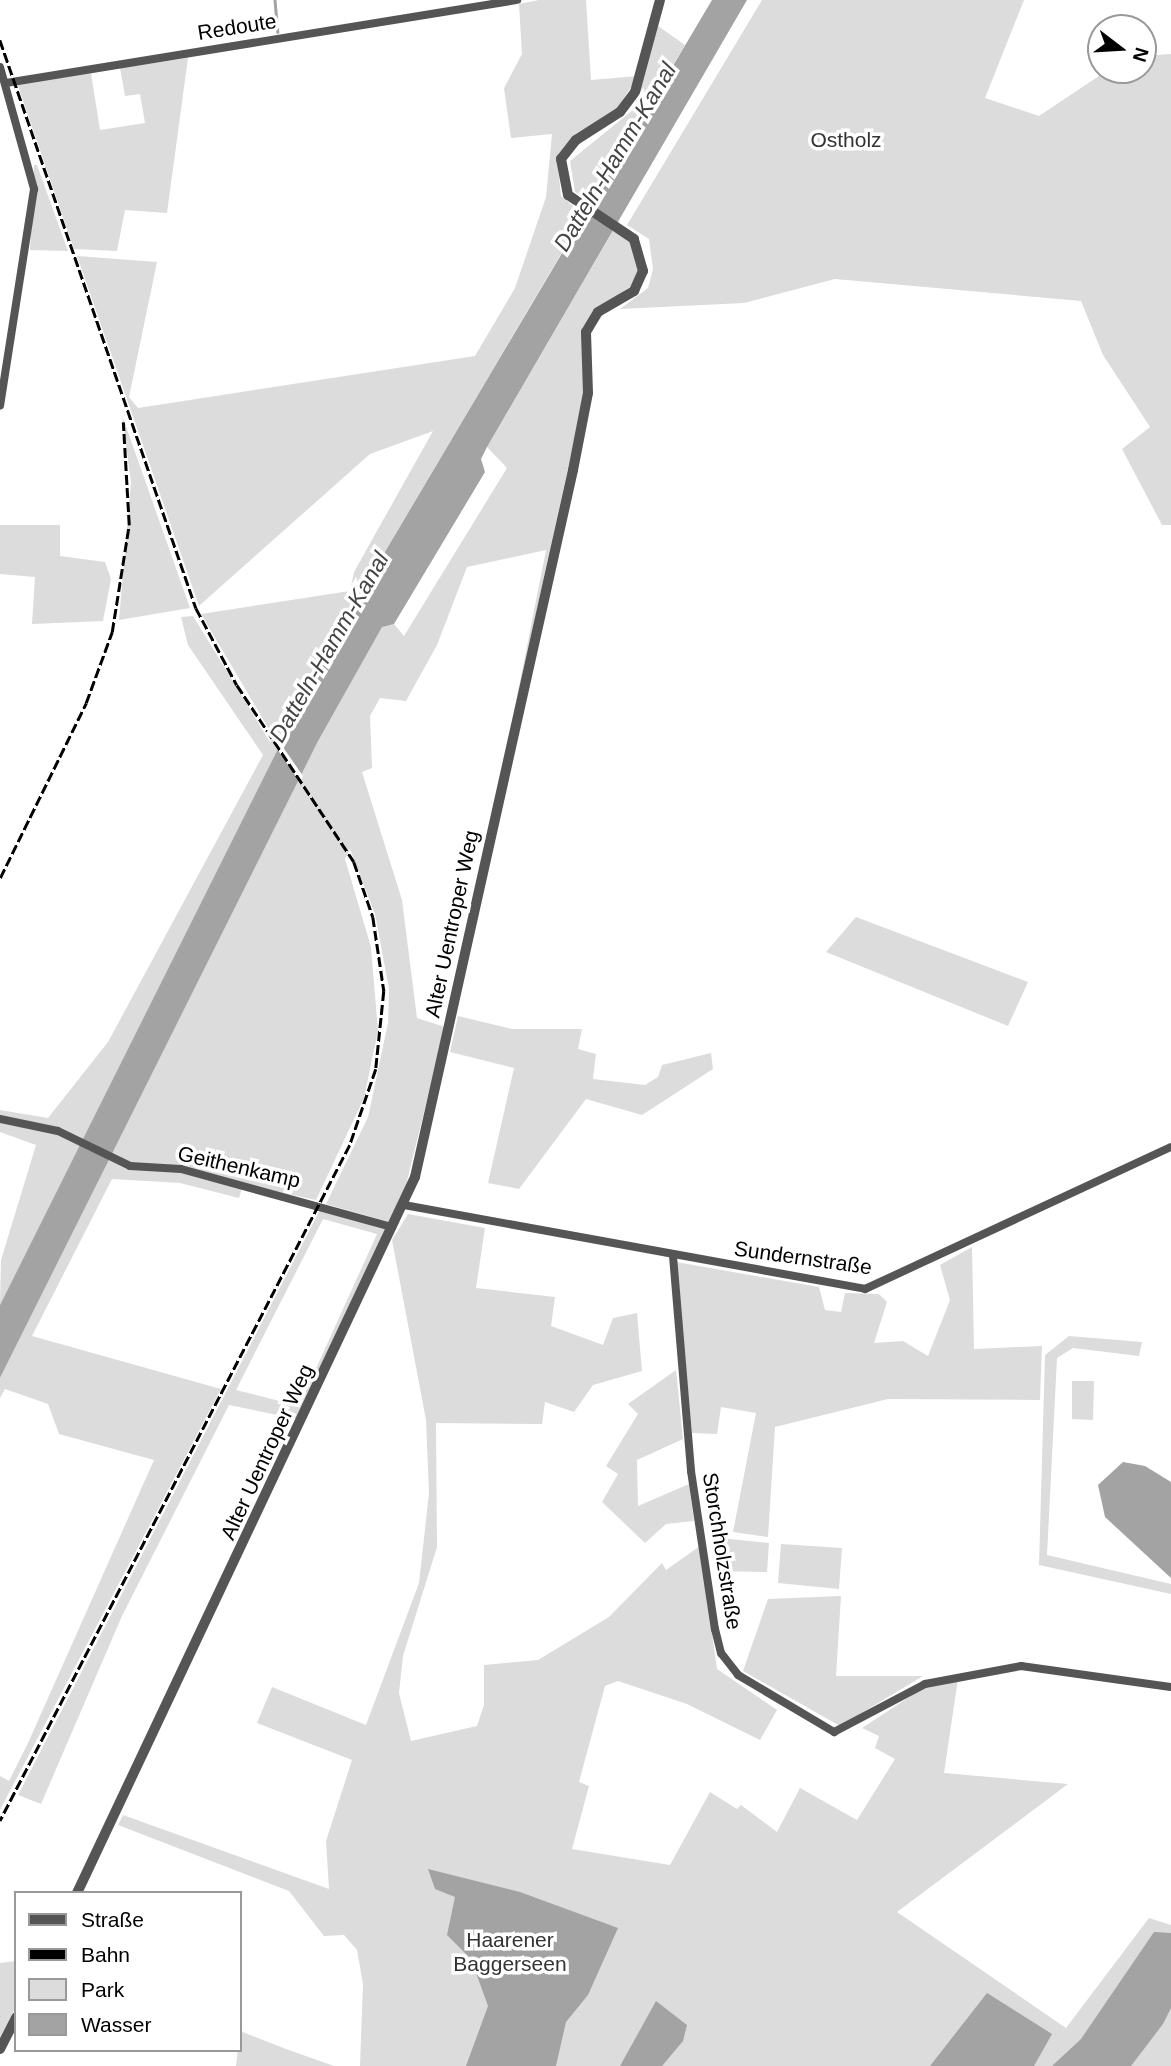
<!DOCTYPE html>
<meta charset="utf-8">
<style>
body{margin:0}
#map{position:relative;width:1171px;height:2066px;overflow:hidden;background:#fff;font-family:Arial,sans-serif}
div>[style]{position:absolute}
.green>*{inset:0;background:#dcdcdc}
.water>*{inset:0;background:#a3a3a3}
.pier>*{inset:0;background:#fff}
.stream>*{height:2.5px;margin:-1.25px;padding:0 1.25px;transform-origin:1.25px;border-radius:1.25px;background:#a3a3a3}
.minor>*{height:8px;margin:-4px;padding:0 4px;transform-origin:4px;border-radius:4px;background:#555}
.tertiary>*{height:10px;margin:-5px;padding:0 5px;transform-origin:5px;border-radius:5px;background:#555}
.rail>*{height:2.5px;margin-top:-1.25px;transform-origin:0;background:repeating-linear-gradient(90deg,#000 0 10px,transparent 0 13.5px)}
span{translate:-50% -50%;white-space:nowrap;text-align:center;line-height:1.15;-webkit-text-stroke:7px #fff;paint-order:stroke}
.street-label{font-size:21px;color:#000}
.park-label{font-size:21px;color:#333}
.water-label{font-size:23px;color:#444;font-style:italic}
.legend{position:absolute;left:14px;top:1891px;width:228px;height:161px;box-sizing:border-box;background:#fff;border:2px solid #999;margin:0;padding:9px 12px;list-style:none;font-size:21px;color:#000}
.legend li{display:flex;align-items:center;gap:14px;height:35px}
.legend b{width:35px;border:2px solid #999}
.north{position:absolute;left:1087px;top:14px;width:70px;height:70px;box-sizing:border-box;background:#fff;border:2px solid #999;border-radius:50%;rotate:107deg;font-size:19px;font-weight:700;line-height:28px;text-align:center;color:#000}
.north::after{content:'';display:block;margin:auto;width:24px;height:32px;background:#000;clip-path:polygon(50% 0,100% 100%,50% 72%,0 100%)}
</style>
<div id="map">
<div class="green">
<i style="clip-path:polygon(539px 0,586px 0,591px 80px,638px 76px,615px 112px,574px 138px,557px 158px,561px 196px,584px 215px,360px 594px,0 1305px,1px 1260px,36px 1145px,0 1132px,0 1110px,48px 1118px,108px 1042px,263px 755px,188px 645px,181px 617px,193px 616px,270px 742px,273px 736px,201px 614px,350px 591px,354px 572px,433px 431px,370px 454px,199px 606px,77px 256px,157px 262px,129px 397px,138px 408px,475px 356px,515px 288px,546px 197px,552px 134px,511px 138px,504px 88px,522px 54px,519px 4px)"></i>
<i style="clip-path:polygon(762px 0,1024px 0,985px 98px,1039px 116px,1108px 70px,1143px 70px,1143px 56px,1171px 54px,1171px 525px,1162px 525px,1122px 449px,1150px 427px,1103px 355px,1081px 301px,835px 279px,744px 303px,620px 309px,648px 288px,653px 269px,649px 239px,627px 225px)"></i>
<i style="clip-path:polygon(658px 26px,685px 45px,593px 201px,575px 192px,570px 161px,634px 109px)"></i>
<i style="clip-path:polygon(188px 58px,167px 213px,125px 210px,117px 251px,74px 249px,17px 83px,91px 73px,100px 130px,145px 123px,140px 94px,125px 96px,120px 68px)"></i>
<i style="clip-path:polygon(34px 165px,37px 165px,68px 251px,30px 250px)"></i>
<i style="clip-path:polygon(613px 231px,632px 242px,640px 264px,634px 284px,594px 311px,583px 328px,584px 396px,514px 712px,546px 550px,467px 567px,437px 645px,406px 701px,380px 698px,370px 716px,372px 768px,362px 772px,402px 900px,417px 1018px,445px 1027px,406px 1185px,389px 1222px,326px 1204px,368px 1117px,388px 1023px,389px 989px,375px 914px,350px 849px,345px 859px,371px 947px,378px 1031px,364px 1098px,316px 1200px,243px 1185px,239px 1198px,180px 1183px,112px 1179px,32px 1336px,221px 1389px,0 1810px,0 1776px,9px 1781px,28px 1743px,154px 1460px,59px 1434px,48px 1404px,5px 1389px,0 1398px,0 1378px,302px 770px,382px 626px,394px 624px,404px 636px,507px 468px,487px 447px)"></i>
<i style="clip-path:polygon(122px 415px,190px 608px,119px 620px,131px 482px)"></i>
<i style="clip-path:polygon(0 525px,60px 525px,60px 556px,105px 562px,111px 579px,103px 621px,32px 624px,35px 577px,0 574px)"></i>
<i style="clip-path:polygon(856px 917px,1028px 982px,1008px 1026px,826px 952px)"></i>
<i style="clip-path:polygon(458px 1016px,512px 1029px,582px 1029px,578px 1049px,596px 1054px,593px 1079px,645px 1085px,658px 1077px,662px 1065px,711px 1053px,713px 1069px,642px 1115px,586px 1099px,519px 1189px,488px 1183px,514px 1068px,450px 1052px)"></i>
<i style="clip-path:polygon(evenodd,321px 1208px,386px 1230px,297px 1419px,229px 1405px,122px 1616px,41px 1804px,18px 1795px,321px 1208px,323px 1219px,377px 1234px,299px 1406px,236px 1390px,323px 1219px)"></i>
<i style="clip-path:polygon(408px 1214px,485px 1228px,476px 1288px,555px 1297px,551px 1326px,603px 1345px,613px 1318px,637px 1313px,642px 1371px,593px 1385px,574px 1412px,545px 1402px,542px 1424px,436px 1423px,437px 1547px,403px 1656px,399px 1693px,411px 1741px,477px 1726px,484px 1705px,484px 1665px,538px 1660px,609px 1617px,662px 1563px,666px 1570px,700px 1546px,717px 1669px,777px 1710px,760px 1740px,687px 1704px,618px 1681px,605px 1686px,579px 1782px,589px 1786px,572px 1849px,670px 1865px,710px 1792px,737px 1809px,741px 1805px,777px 1832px,800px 1788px,857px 1820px,895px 1759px,875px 1748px,879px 1736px,862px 1728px,926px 1686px,958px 1679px,944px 1773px,1068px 1784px,897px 1912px,1066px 2028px,1149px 1918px,1171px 1925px,1171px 2066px,360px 2066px,363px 1984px,357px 1950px,344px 1935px,324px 1936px,289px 1891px,118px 1825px,123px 1815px,329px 1889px,326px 1841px,352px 1760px,257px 1723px,272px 1687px,366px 1725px,419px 1583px,429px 1493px,426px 1420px,392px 1240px)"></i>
<i style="clip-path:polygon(972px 1247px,974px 1349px,1042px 1346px,1040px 1400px,888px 1399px,775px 1427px,768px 1537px,733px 1532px,756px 1413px,721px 1407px,717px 1434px,692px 1433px,676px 1262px,819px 1287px,825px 1310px,841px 1312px,845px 1293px,879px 1294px,887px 1302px,874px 1343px,903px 1341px,928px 1356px,950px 1300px,940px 1265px)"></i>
<i style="clip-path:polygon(1069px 1336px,1142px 1342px,1139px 1356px,1073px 1348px,1057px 1358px,1047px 1555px,1171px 1584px,1171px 1594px,1039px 1565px,1045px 1355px)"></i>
<i style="clip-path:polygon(676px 1370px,683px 1439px,637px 1460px,638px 1506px,689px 1484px,694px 1521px,666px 1524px,645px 1543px,602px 1502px,618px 1474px,606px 1466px,638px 1414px,628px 1404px)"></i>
<i style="clip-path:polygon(1072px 1381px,1094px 1381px,1093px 1420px,1072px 1419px)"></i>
<i style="clip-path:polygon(710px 1537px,769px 1543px,767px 1572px,715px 1571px)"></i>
<i style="clip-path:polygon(781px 1544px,842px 1548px,839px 1589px,778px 1583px)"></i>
<i style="clip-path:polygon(841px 1596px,836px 1676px,923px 1676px,840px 1726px,743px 1671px,768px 1599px)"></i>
<i style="clip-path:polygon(16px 1961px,16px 2006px,0 2037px,0 1963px)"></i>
<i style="clip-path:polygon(240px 2031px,286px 2049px,334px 2066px,236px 2066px)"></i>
</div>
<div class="water">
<i style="clip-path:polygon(712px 0,747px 0,487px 447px,481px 459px,485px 472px,394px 624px,382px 627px,317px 743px,0 1378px,0 1305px,288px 729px,360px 594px)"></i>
<i style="clip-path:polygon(1123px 1462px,1145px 1466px,1171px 1482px,1171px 1578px,1105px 1517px,1098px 1485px)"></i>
<i style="clip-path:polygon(428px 1869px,520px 1892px,618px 1928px,588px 1995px,566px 2022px,556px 2066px,466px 2066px,488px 2006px,471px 1959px,447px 1935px,455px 1897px,435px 1889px)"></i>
<i style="clip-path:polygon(1154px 1932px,1171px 1933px,1171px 2008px,1163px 2024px,1131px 2066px,1052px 2066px,1081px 2039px)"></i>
<i style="clip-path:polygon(987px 1993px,1052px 2034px,1034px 2066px,930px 2066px)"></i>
<i style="clip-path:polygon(656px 2001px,687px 2025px,683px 2041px,662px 2066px,620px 2066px)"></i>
</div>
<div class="pier">
<i style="clip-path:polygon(278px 740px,303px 776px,300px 782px,275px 746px)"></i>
</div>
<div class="stream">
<i style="left:275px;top:0;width:32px;rotate:85deg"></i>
</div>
<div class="minor">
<i style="left:0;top:67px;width:127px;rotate:74.4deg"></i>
<i style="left:34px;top:189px;width:219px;rotate:98.9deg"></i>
<i style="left:6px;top:83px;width:518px;rotate:-9.23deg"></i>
<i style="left:0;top:1119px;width:59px;rotate:11.7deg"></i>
<i style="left:58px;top:1131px;width:80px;rotate:25.9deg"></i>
<i style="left:130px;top:1166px;width:51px;rotate:3.4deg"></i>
<i style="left:181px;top:1169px;width:219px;rotate:15.4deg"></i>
<i style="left:404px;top:1205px;width:469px;rotate:10.3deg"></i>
<i style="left:865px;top:1289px;width:337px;rotate:-24.9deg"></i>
<i style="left:673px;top:1256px;width:216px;rotate:85.2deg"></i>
<i style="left:691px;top:1471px;width:160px;rotate:81.4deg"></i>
<i style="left:715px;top:1629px;width:25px;rotate:76deg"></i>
<i style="left:721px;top:1653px;width:28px;rotate:52deg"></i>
<i style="left:738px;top:1675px;width:112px;rotate:30.7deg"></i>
<i style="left:834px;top:1732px;width:103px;rotate:-27.8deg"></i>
<i style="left:925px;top:1684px;width:98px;rotate:-10.6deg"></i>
<i style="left:1021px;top:1666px;width:151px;rotate:8deg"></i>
</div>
<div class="tertiary">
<i style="left:77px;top:1893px;width:792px;rotate:-64.73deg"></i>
<i style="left:415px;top:1177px;width:724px;rotate:-77.4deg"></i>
<i style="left:573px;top:470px;width:78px;rotate:-79deg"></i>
<i style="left:588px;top:393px;width:61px;rotate:-91.9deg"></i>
<i style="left:586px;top:332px;width:23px;rotate:-59deg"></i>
<i style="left:598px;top:312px;width:42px;rotate:-30.3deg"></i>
<i style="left:634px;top:291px;width:22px;rotate:-66deg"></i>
<i style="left:643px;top:271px;width:33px;rotate:-106deg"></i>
<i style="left:634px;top:239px;width:79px;rotate:-146.3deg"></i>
<i style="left:568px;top:195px;width:37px;rotate:-101deg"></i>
<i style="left:561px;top:159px;width:24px;rotate:-52deg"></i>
<i style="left:576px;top:140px;width:52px;rotate:-32.5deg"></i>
<i style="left:620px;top:112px;width:25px;rotate:-53deg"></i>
<i style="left:635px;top:92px;width:95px;rotate:-74.8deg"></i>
<i style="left:0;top:2049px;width:36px;rotate:-63deg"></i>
</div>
<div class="rail">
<i style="left:0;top:40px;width:601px;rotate:70.96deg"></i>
<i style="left:196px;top:608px;width:87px;rotate:62deg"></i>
<i style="left:237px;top:685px;width:212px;rotate:56.5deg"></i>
<i style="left:354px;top:862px;width:58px;rotate:70.9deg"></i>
<i style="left:373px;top:917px;width:75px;rotate:81.5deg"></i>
<i style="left:384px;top:991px;width:78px;rotate:95.9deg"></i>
<i style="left:376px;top:1069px;width:80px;rotate:108.9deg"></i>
<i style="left:350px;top:1145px;width:761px;rotate:117.37deg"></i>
<i style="left:0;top:878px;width:195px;rotate:-63.8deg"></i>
<i style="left:86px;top:703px;width:76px;rotate:-69.9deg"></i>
<i style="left:112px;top:632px;width:108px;rotate:-81deg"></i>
<i style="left:129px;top:525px;width:103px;rotate:-93.3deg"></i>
</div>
<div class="street-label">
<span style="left:237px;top:27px;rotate:-9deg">Redoute</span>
<span style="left:452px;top:924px;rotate:-78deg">Alter Uentroper Weg</span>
<span style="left:239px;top:1167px;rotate:13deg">Geithenkamp</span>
<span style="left:803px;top:1258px;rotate:8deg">Sundernstraße</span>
<span style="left:267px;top:1452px;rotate:-65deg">Alter Uentroper Weg</span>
<span style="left:722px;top:1551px;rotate:81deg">Storchholzstraße</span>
</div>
<div class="park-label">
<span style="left:846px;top:140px">Ostholz</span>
<span style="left:510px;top:1952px">Haarener<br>Baggerseen</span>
</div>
<div class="water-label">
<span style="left:615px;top:157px;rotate:-59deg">Datteln-Hamm-Kanal</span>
<span style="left:329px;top:647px;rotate:-60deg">Datteln-Hamm-Kanal</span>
</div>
<ul class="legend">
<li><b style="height:9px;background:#555"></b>Straße</li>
<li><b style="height:9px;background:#000"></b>Bahn</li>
<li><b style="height:19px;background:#dcdcdc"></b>Park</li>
<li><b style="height:19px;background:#a3a3a3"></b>Wasser</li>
</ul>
<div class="north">N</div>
</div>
